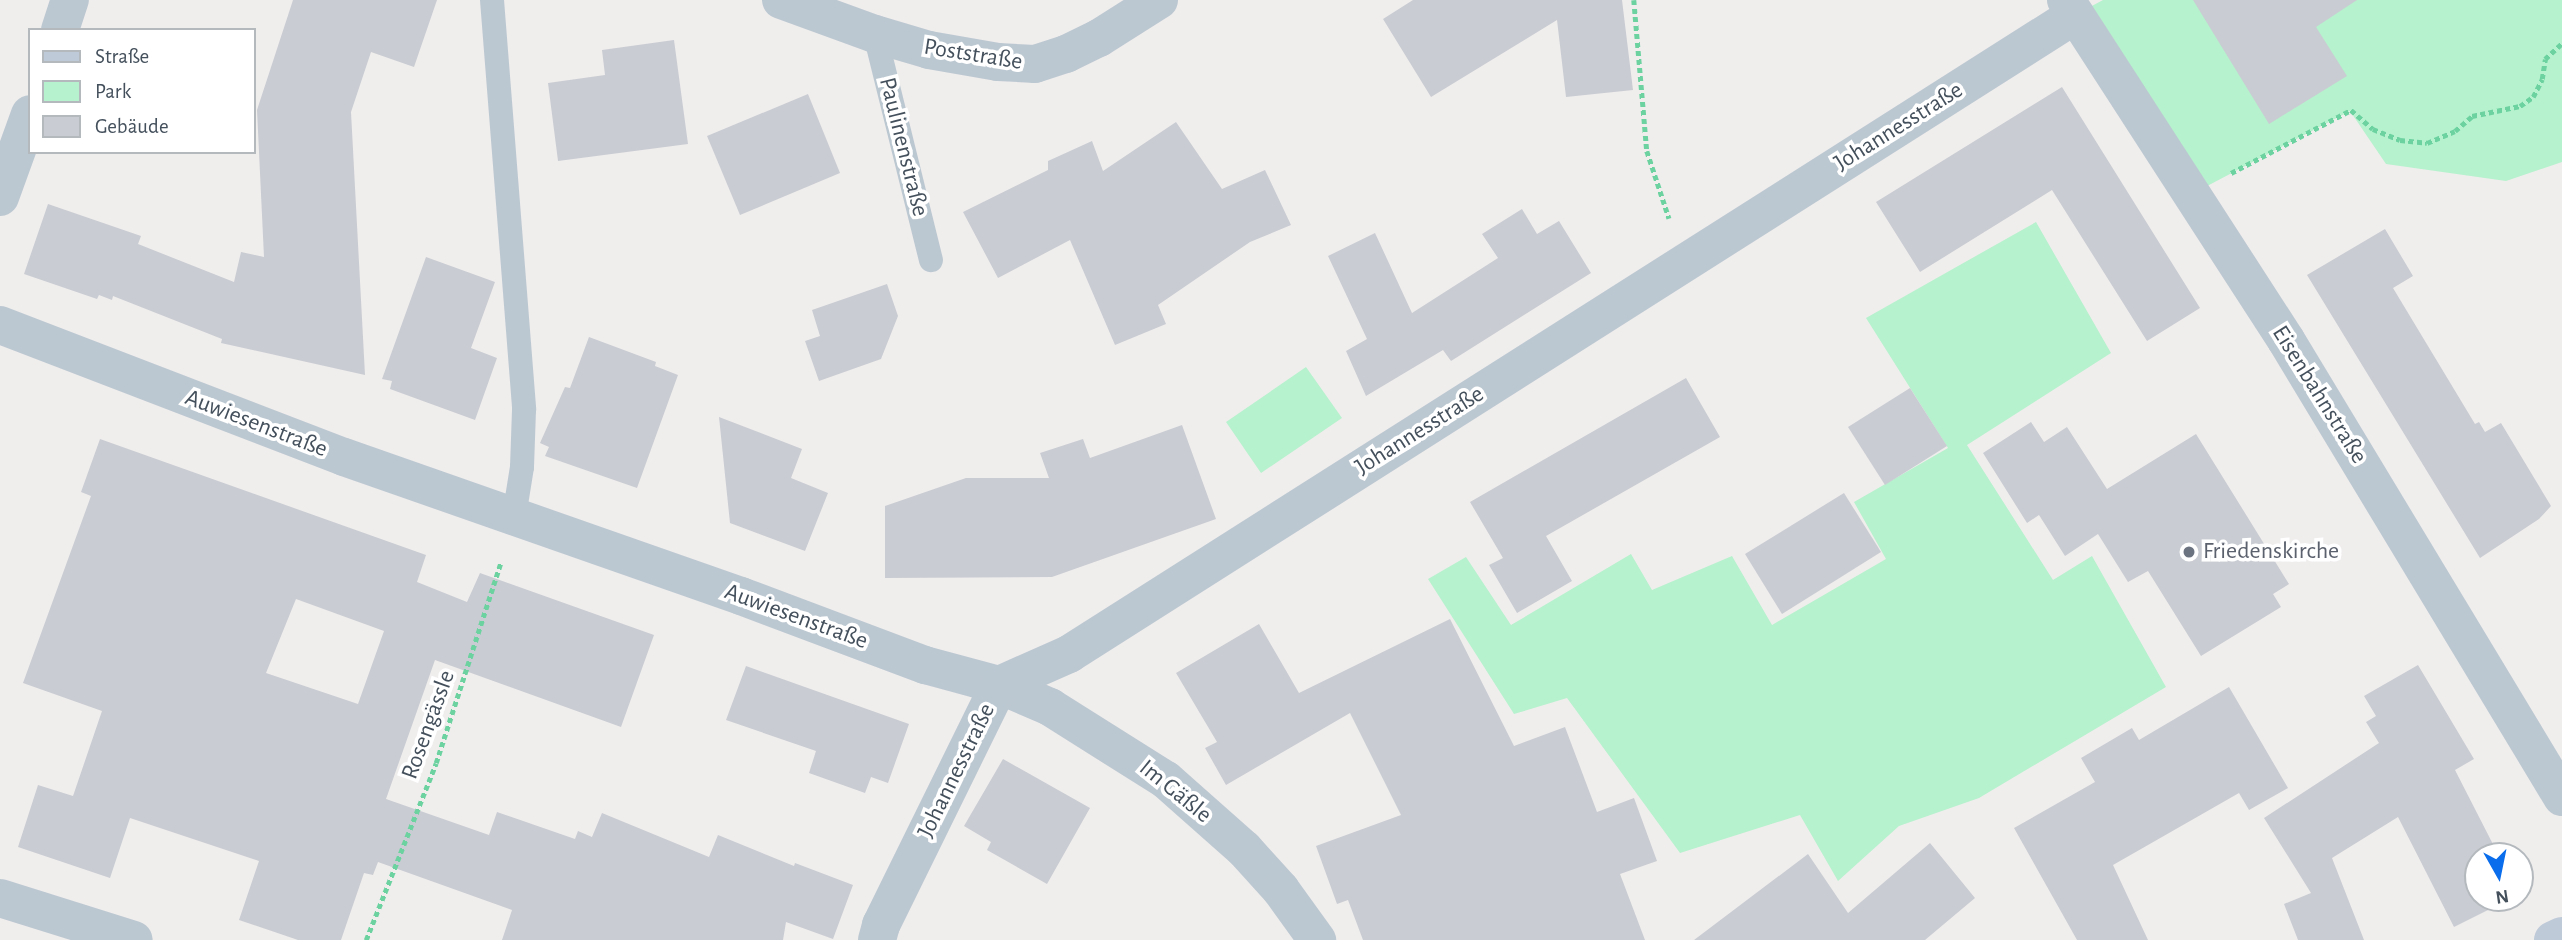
<!DOCTYPE html>
<meta charset="utf-8">
<style>
body{margin:0}
#map{position:relative;width:2562px;height:940px;overflow:hidden;background:#f0eded;font-family:"Alegreya Sans",sans-serif}
div>[style]{position:absolute}
.green>*{inset:0;background:#b6f2cd}
.building>*{inset:0;background:#c9ccd2}
.path>*{height:4.5px;margin-top:-2.25px;transform-origin:0;background:repeating-linear-gradient(90deg,#6cd2a0 0 5px,transparent 0 8.5px)}
.lane>*{height:24px;margin:-12px;padding:0 12px;transform-origin:12px;border-radius:12px;background:#bcc8d1}
.street>*{height:38px;margin:-19px;padding:0 19px;transform-origin:19px;border-radius:19px;background:#bcc8d1}
.secondary>*{height:38px;margin:-19px;padding:0 19px;transform-origin:19px;border-radius:19px;background:#becad8}
.dots>*{width:19px;height:19px;translate:-50% -50%;box-sizing:border-box;border:4px solid #fff;border-radius:50%}
span{translate:-50% -50%;white-space:nowrap;text-align:center;line-height:1.15;-webkit-text-stroke:7px #fff;paint-order:stroke}
.street-label{font-size:24px;color:#44505c}
.worship-label{font-size:24px;color:#5b616d}
.left{translate:0 -50%;text-align:left}
.legend{position:absolute;left:28px;top:28px;width:228px;height:126px;box-sizing:border-box;background:#fff;border:2px solid #b4b9be;margin:0;padding:9px 12px;list-style:none;font-size:21px;color:#44505c}
.legend li{display:flex;align-items:center;gap:14px;height:35px}
.legend b{width:35px;border:2px solid #b4b9be}
.north{position:absolute;left:2464px;top:842px;width:70px;height:70px;box-sizing:border-box;background:#fff;border:2px solid #b4b9be;border-radius:50%;rotate:171deg;font-size:19px;font-weight:700;line-height:28px;text-align:center;color:#44505c}
.north::after{content:'';display:block;margin:auto;width:24px;height:32px;background:#0a6dec;clip-path:polygon(50% 0,100% 100%,50% 72%,0 100%)}
</style>
<div id="map">
<div class="green">
<i style="clip-path:polygon(2103px 0,2562px 0,2562px 162px,2506px 181px,2386px 164px,2350px 111px,2190px 195px,2075px 15px)"></i>
<i style="clip-path:polygon(2036px 222px,2111px 353px,1967px 445px,2053px 580px,2092px 556px,2166px 687px,1979px 798px,1899px 826px,1838px 881px,1800px 815px,1680px 853px,1567px 698px,1514px 714px,1428px 579px,1466px 557px,1511px 625px,1631px 554px,1652px 590px,1732px 556px,1772px 625px,1886px 559px,1854px 502px,1948px 448px,1866px 318px)"></i>
<i style="clip-path:polygon(1306px 367px,1342px 418px,1261px 473px,1226px 422px)"></i>
</div>
<div class="building">
<i style="clip-path:polygon(293px 0,437px 0,414px 67px,371px 52px,351px 112px,365px 375px,221px 343px,222px 339px,113px 296px,112px 300px,99px 295px,97px 299px,24px 274px,48px 204px,141px 236px,138px 244px,234px 282px,241px 252px,264px 257px,257px 110px)"></i>
<i style="clip-path:polygon(1413px 0,1622px 0,1633px 90px,1566px 97px,1557px 20px,1431px 97px,1383px 19px)"></i>
<i style="clip-path:polygon(2193px 0,2357px 0,2316px 27px,2347px 76px,2269px 124px)"></i>
<i style="clip-path:polygon(674px 40px,688px 144px,558px 161px,548px 83px,605px 75px,602px 50px)"></i>
<i style="clip-path:polygon(2062px 87px,2200px 308px,2147px 341px,2052px 190px,1920px 272px,1876px 202px)"></i>
<i style="clip-path:polygon(808px 94px,840px 173px,740px 215px,707px 136px)"></i>
<i style="clip-path:polygon(1176px 122px,1222px 189px,1265px 170px,1291px 225px,1250px 242px,1158px 305px,1166px 324px,1115px 345px,1070px 240px,998px 278px,963px 212px,1048px 170px,1048px 161px,1092px 141px,1103px 171px)"></i>
<i style="clip-path:polygon(1522px 209px,1537px 234px,1559px 221px,1591px 273px,1451px 361px,1443px 350px,1366px 396px,1346px 351px,1367px 339px,1328px 256px,1375px 233px,1412px 313px,1498px 258px,1482px 234px)"></i>
<i style="clip-path:polygon(2385px 229px,2413px 276px,2393px 288px,2475px 424px,2479px 422px,2485px 432px,2501px 423px,2551px 506px,2539px 519px,2480px 558px,2307px 275px)"></i>
<i style="clip-path:polygon(426px 257px,495px 282px,471px 348px,497px 358px,475px 420px,390px 389px,392px 381px,382px 379px)"></i>
<i style="clip-path:polygon(887px 284px,898px 316px,881px 359px,819px 381px,805px 341px,820px 336px,812px 310px)"></i>
<i style="clip-path:polygon(589px 337px,656px 362px,655px 366px,678px 375px,637px 488px,545px 456px,549px 447px,540px 443px,565px 387px,570px 388px)"></i>
<i style="clip-path:polygon(1686px 378px,1720px 437px,1546px 536px,1572px 581px,1517px 613px,1489px 565px,1503px 558px,1470px 502px)"></i>
<i style="clip-path:polygon(1910px 388px,1947px 446px,1885px 485px,1848px 427px)"></i>
<i style="clip-path:polygon(719px 417px,802px 449px,791px 478px,828px 493px,805px 551px,730px 523px)"></i>
<i style="clip-path:polygon(2031px 422px,2044px 442px,2067px 427px,2107px 489px,2196px 434px,2289px 584px,2273px 594px,2281px 607px,2201px 656px,2148px 571px,2128px 582px,2098px 534px,2065px 556px,2039px 515px,2027px 523px,1983px 453px)"></i>
<i style="clip-path:polygon(1182px 425px,1216px 519px,1052px 577px,885px 578px,885px 506px,966px 478px,1049px 478px,1040px 453px,1083px 439px,1090px 458px)"></i>
<i style="clip-path:polygon(evenodd,100px 439px,426px 555px,417px 582px,467px 602px,480px 573px,654px 635px,621px 727px,435px 660px,386px 799px,489px 835px,497px 812px,575px 839px,578px 831px,592px 837px,602px 813px,709px 857px,718px 835px,794px 866px,795px 863px,853px 885px,833px 939px,786px 922px,783px 940px,502px 940px,512px 910px,378px 862px,373px 875px,364px 873px,341px 940px,298px 940px,239px 920px,259px 861px,130px 818px,110px 878px,18px 847px,38px 785px,73px 796px,102px 711px,23px 683px,91px 496px,81px 492px,100px 439px,296px 599px,384px 631px,358px 704px,266px 673px,296px 599px)"></i>
<i style="clip-path:polygon(1844px 493px,1881px 552px,1782px 614px,1745px 554px)"></i>
<i style="clip-path:polygon(1450px 619px,1514px 746px,1565px 727px,1597px 812px,1634px 798px,1657px 861px,1620px 874px,1645px 940px,1363px 940px,1348px 900px,1337px 904px,1316px 846px,1401px 815px,1350px 713px,1226px 785px,1205px 748px,1217px 742px,1176px 673px,1259px 624px,1299px 693px)"></i>
<i style="clip-path:polygon(2418px 665px,2474px 759px,2455px 770px,2499px 856px,2478px 856px,2478px 898px,2512px 898px,2454px 927px,2398px 817px,2332px 858px,2364px 940px,2298px 940px,2284px 904px,2311px 893px,2264px 818px,2379px 743px,2366px 722px,2376px 716px,2364px 696px)"></i>
<i style="clip-path:polygon(746px 666px,909px 724px,888px 783px,871px 777px,865px 793px,809px 773px,816px 751px,726px 720px)"></i>
<i style="clip-path:polygon(2229px 687px,2288px 788px,2249px 810px,2239px 793px,2113px 865px,2148px 940px,2077px 940px,2014px 828px,2095px 782px,2081px 758px,2132px 728px,2139px 740px)"></i>
<i style="clip-path:polygon(1003px 759px,1090px 808px,1047px 884px,987px 850px,991px 842px,964px 826px)"></i>
<i style="clip-path:polygon(1930px 843px,1975px 898px,1925px 940px,1694px 940px,1808px 854px,1848px 913px)"></i>
</div>
<div class="path">
<i style="left:1634px;top:0;width:152px;rotate:85.1deg"></i>
<i style="left:1647px;top:151px;width:71px;rotate:71.8deg"></i>
<i style="left:2231px;top:173px;width:136px;rotate:-27.7deg"></i>
<i style="left:2351px;top:110px;width:29px;rotate:41deg"></i>
<i style="left:2373px;top:129px;width:29px;rotate:22deg"></i>
<i style="left:2400px;top:140px;width:27px;rotate:6deg"></i>
<i style="left:2427px;top:143px;width:30px;rotate:-23deg"></i>
<i style="left:2455px;top:131px;width:23px;rotate:-41deg"></i>
<i style="left:2472px;top:116px;width:49px;rotate:-11.8deg"></i>
<i style="left:2520px;top:106px;width:16px;rotate:-35deg"></i>
<i style="left:2533px;top:97px;width:20px;rotate:-63deg"></i>
<i style="left:2542px;top:79px;width:20px;rotate:-81deg"></i>
<i style="left:2545px;top:59px;width:23px;rotate:-43deg"></i>
<i style="left:366px;top:940px;width:190px;rotate:-68.4deg"></i>
<i style="left:436px;top:763px;width:211px;rotate:-72.1deg"></i>
</div>
<div class="lane">
<i style="left:492px;top:0;width:411px;rotate:85.5deg"></i>
<i style="left:524px;top:410px;width:57px;rotate:92deg"></i>
<i style="left:522px;top:467px;width:51px;rotate:99.1deg"></i>
<i style="left:875px;top:34px;width:233px;rotate:76.1deg"></i>
</div>
<div class="street">
<i style="left:781px;top:0;width:100px;rotate:19.9deg"></i>
<i style="left:875px;top:34px;width:56px;rotate:16.5deg"></i>
<i style="left:929px;top:50px;width:70px;rotate:9.9deg"></i>
<i style="left:998px;top:62px;width:37px;rotate:3deg"></i>
<i style="left:1035px;top:64px;width:33px;rotate:-18deg"></i>
<i style="left:1066px;top:54px;width:37px;rotate:-26deg"></i>
<i style="left:1099px;top:38px;width:71px;rotate:-32.3deg"></i>
<i style="left:2066px;top:0;width:405px;rotate:57.1deg"></i>
<i style="left:2286px;top:340px;width:534px;rotate:58.87deg"></i>
<i style="left:60px;top:30px;width:32px;rotate:-72deg"></i>
<i style="left:0;top:197px;width:88px;rotate:-70.1deg"></i>
<i style="left:0;top:325px;width:368px;rotate:21deg"></i>
<i style="left:344px;top:457px;width:421px;rotate:19.3deg"></i>
<i style="left:741px;top:596px;width:197px;rotate:20.6deg"></i>
<i style="left:925px;top:665px;width:77px;rotate:15.1deg"></i>
<i style="left:999px;top:685px;width:56px;rotate:23.3deg"></i>
<i style="left:1050px;top:707px;width:137px;rotate:32.2deg"></i>
<i style="left:1166px;top:780px;width:104px;rotate:41.5deg"></i>
<i style="left:1244px;top:849px;width:55px;rotate:47.9deg"></i>
<i style="left:1281px;top:890px;width:62px;rotate:54.2deg"></i>
<i style="left:0;top:898px;width:140px;rotate:17.4deg"></i>
<i style="left:877px;top:940px;width:16px;rotate:-75deg"></i>
<i style="left:881px;top:925px;width:267px;rotate:-63.8deg"></i>
<i style="left:999px;top:685px;width:77px;rotate:-23.9deg"></i>
<i style="left:1069px;top:654px;width:1192px;rotate:-32.42deg"></i>
</div>
<div class="secondary">
<i style="left:2553px;top:940px;width:10px;rotate:-24deg"></i>
</div>
<div class="dots">
<i style="left:2189px;top:552px;background:#6b7280"></i>
</div>
<div class="street-label">
<span style="left:973px;top:55px;rotate:9deg">Poststraße</span>
<span style="left:1899px;top:127px;rotate:-32deg">Johannesstraße</span>
<span style="left:903px;top:147px;rotate:76deg">Paulinenstraße</span>
<span style="left:2319px;top:395px;rotate:58deg">Eisenbahnstraße</span>
<span style="left:256px;top:424px;rotate:21deg">Auwiesenstraße</span>
<span style="left:1420px;top:431px;rotate:-32deg">Johannesstraße</span>
<span style="left:796px;top:617px;rotate:20deg">Auwiesenstraße</span>
<span style="left:429px;top:725px;rotate:-70deg">Rosengässle</span>
<span style="left:957px;top:771px;rotate:-64deg">Johannesstraße</span>
<span style="left:1175px;top:792px;rotate:39deg">Im Gäßle</span>
</div>
<div class="worship-label">
<span class="left" style="left:2203px;top:552px">Friedenskirche</span>
</div>
<ul class="legend">
<li><b style="height:9px;background:#becad8"></b>Straße</li>
<li><b style="height:19px;background:#b6f2cd"></b>Park</li>
<li><b style="height:19px;background:#c9ccd2"></b>Gebäude</li>
</ul>
<div class="north">N</div>
</div>
